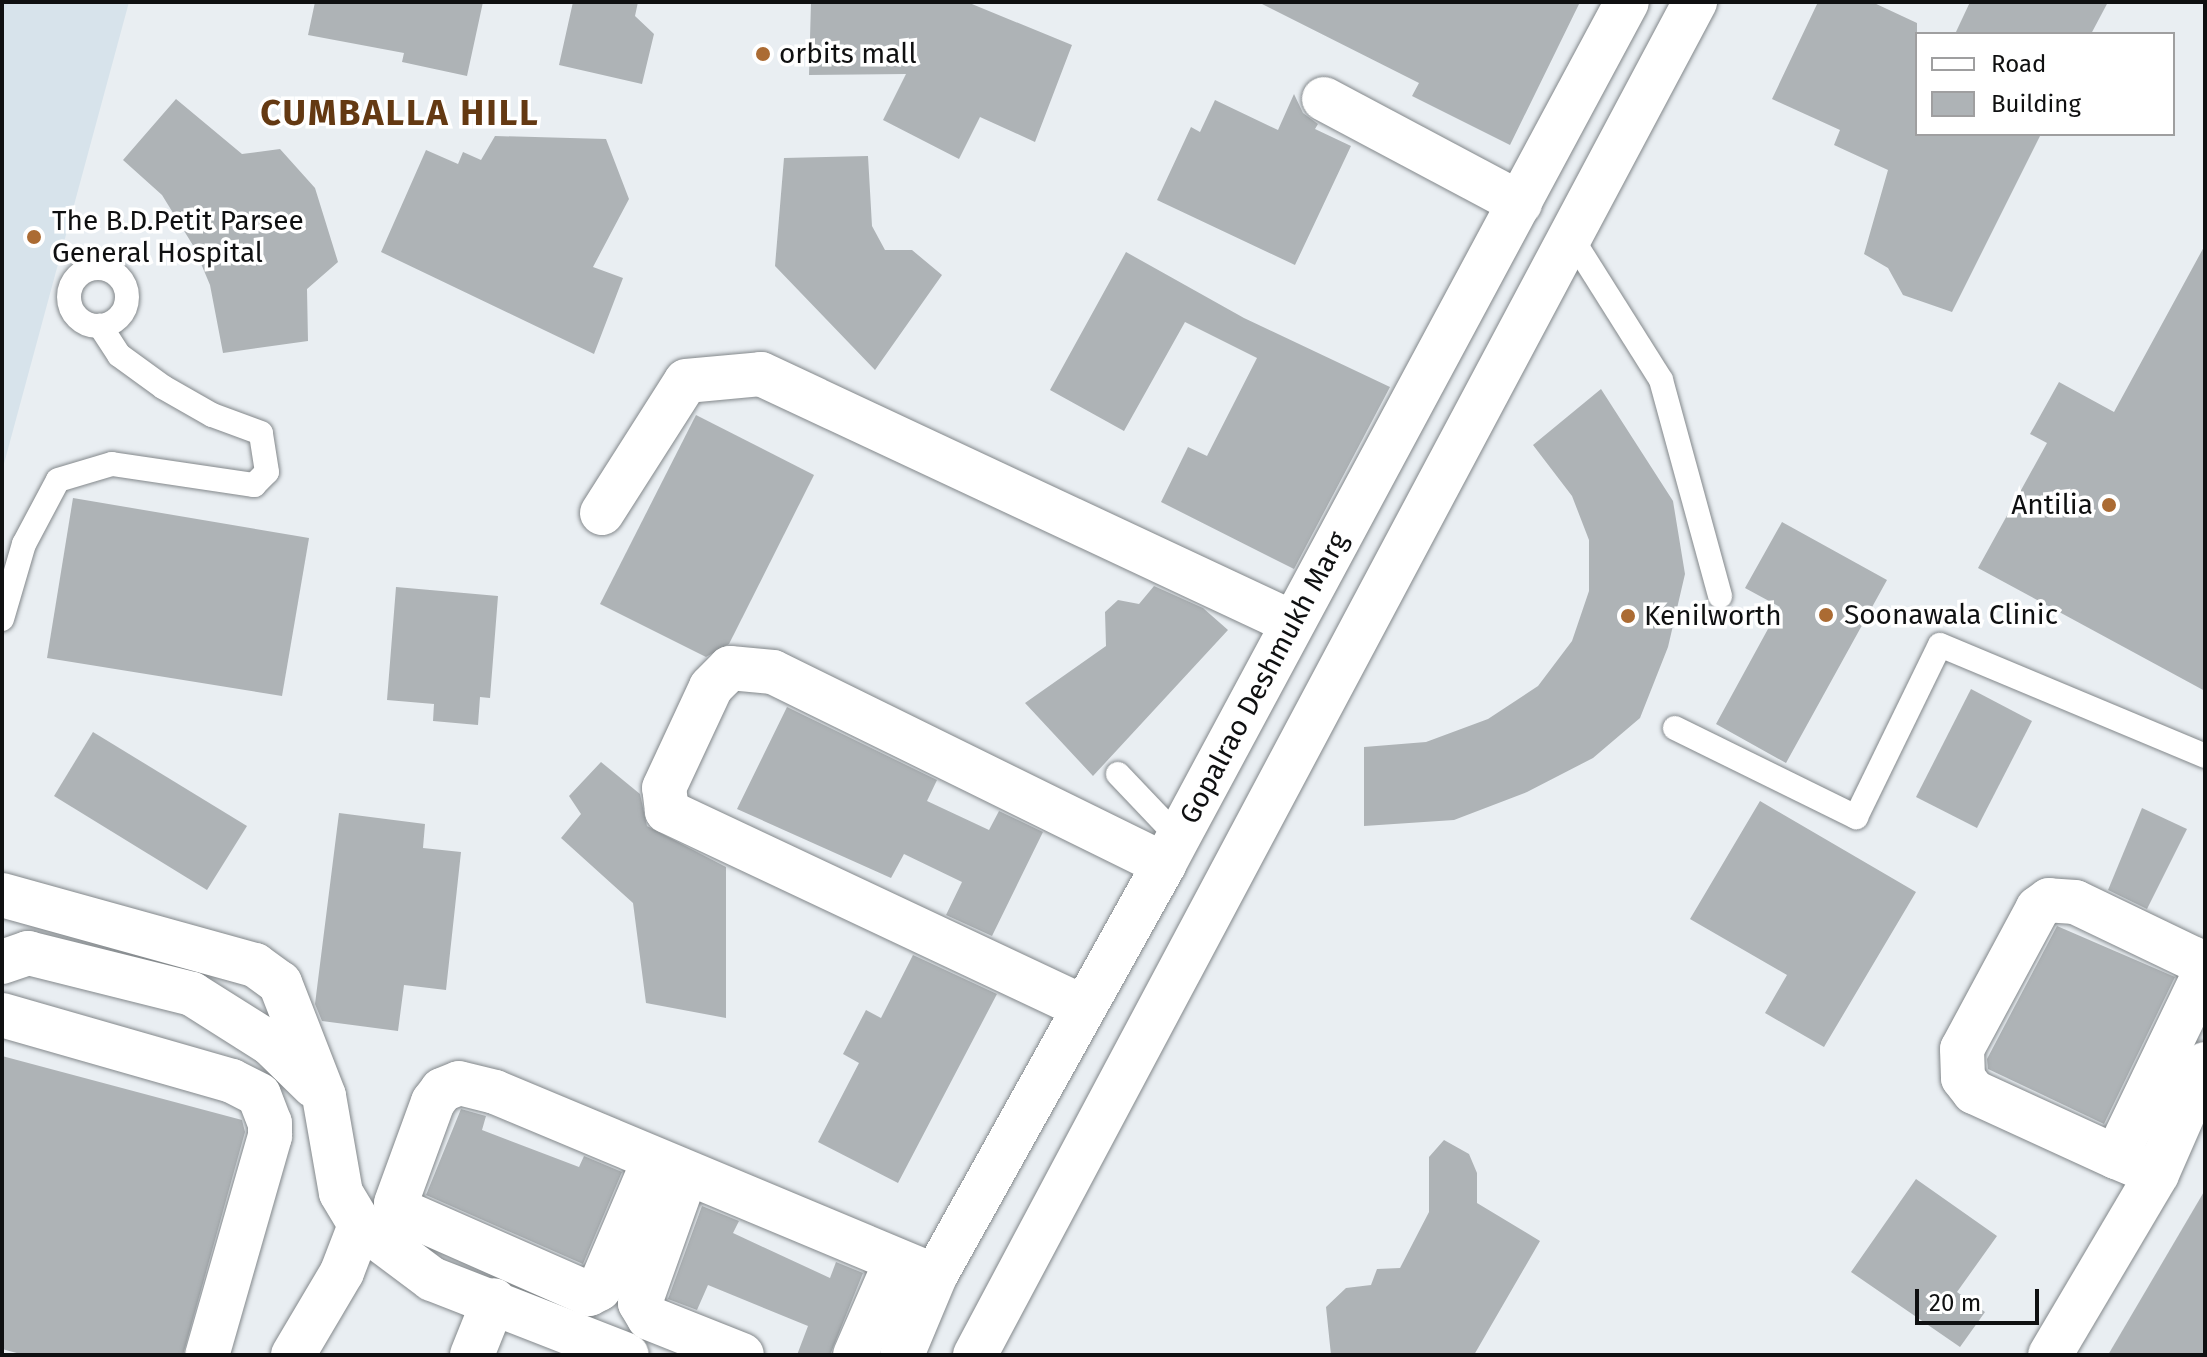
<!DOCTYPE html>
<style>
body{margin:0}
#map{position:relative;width:2207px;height:1357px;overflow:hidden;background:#e9eef2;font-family:"Fira Sans",sans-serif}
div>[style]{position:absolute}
.built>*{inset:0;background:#d7e3eb}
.building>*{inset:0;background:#aeb3b6}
.roads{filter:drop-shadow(0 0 2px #83888b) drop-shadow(0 0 2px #83888b)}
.service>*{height:24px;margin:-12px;padding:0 12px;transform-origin:12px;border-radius:12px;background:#fff}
.service>.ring{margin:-12px;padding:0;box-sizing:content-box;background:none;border:24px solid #fff;border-radius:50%}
.minor>*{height:44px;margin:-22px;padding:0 22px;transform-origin:22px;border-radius:22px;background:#fff}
.tertiary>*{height:44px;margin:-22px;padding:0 22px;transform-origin:22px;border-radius:22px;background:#fff}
.primary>*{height:44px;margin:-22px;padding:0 22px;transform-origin:22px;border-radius:22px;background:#fff}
.dots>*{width:22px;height:22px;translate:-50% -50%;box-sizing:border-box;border:4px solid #fff;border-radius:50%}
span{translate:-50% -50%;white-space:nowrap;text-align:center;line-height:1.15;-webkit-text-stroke:7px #fff;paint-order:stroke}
.poi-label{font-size:28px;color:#0f1011}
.left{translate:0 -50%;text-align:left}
.right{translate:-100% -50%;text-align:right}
.street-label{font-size:28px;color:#0f1011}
.district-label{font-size:36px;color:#643912;font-weight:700;letter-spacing:2px}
.frame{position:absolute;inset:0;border:4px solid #0f1011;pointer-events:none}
.legend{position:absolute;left:1915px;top:32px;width:260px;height:104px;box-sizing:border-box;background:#fff;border:2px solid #9f9fa0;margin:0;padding:10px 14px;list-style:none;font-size:24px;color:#0f1011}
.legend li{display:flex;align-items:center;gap:16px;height:40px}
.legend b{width:40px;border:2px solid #9f9fa0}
.scale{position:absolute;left:1915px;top:1289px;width:124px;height:36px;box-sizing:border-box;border:4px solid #0f1011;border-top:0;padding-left:10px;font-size:24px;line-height:28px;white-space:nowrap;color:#0f1011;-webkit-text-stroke:6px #fff;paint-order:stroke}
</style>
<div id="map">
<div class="built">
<i style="clip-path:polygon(2px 2px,129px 2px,2px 471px)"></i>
</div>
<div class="building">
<i style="clip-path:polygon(315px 2px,483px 2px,467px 76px,402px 62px,404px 53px,308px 35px)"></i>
<i style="clip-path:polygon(573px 2px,638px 2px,635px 16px,654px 34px,642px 84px,559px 65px)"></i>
<i style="clip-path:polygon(811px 2px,967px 2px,1072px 45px,1035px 142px,980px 117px,959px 159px,883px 120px,906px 74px,809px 75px)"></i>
<i style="clip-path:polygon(1258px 2px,1580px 2px,1510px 145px,1412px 96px,1419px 83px)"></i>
<i style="clip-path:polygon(1818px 2px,1872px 2px,1917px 23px,1917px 134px,2041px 134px,1952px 312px,1903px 295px,1888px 268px,1864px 254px,1888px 170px,1834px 145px,1840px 130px,1772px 99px)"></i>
<i style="clip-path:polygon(1970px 2px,2108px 2px,2091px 34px,1955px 34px)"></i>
<i style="clip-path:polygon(1294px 94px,1303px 113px,1318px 124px,1315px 129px,1351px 146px,1295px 265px,1157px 200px,1191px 127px,1200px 132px,1215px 100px,1278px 130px)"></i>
<i style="clip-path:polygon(176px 99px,242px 154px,280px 149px,315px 188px,338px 262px,307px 289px,308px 341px,223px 353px,210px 285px,194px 247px,162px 195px,123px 160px)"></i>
<i style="clip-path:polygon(495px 136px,606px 139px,629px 199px,593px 267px,623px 278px,594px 354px,381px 252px,426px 150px,458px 164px,463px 152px,481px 160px)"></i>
<i style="clip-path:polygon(868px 156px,872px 226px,885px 250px,912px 250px,942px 275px,875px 370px,775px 266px,784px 158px)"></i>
<i style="clip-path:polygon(2205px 245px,2205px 691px,1978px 568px,2047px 443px,2030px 434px,2059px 382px,2114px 412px)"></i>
<i style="clip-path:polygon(1126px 252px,1244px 318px,1390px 387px,1294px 569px,1161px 502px,1188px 447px,1207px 456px,1257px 358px,1185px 322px,1124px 431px,1050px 390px)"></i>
<i style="clip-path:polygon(1601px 389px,1673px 501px,1685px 574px,1668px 647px,1640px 718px,1593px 758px,1527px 792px,1454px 820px,1364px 826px,1364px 747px,1426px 742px,1488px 719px,1538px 686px,1572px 641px,1589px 591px,1589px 540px,1572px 496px,1533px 445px)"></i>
<i style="clip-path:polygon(696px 415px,814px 475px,729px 644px,706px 657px,600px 604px)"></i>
<i style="clip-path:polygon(73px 498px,309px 538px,282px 696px,47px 658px)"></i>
<i style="clip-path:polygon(1782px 522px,1887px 580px,1786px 763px,1716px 724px,1780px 607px,1745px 588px)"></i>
<i style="clip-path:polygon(1154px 586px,1203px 608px,1228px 630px,1093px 776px,1025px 703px,1106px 646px,1105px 612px,1118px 600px,1139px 604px)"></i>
<i style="clip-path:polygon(396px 587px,498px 596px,490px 698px,480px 697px,478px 725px,433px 721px,434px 704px,387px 700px)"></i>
<i style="clip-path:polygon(1971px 689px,2032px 721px,1977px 828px,1916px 797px)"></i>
<i style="clip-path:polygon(787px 707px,937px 780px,927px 801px,989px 830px,999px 811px,1043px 832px,992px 936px,946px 915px,962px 882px,904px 854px,891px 878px,737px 809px)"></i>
<i style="clip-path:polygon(93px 732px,247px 826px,207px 890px,54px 796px)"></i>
<i style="clip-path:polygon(601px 762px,640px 794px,647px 826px,726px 867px,726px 1018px,646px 1003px,633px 903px,561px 838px,581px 814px,569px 796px)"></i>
<i style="clip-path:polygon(1760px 801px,1916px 892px,1824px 1047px,1765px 1013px,1787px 975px,1690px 919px)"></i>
<i style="clip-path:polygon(2142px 808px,2187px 829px,2147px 909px,2108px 890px)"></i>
<i style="clip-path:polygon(339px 813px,425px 824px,423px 848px,461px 852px,446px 990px,404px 985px,398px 1031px,322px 1021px,315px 1004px)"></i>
<i style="clip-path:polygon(2057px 926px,2175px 977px,2104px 1124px,1988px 1069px,1987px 1059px)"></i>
<i style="clip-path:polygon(913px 955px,997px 994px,898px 1183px,818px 1142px,859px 1063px,843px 1054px,866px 1010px,881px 1018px)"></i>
<i style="clip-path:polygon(2px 1056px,242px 1120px,245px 1132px,183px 1355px,24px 1355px,2px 1349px)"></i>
<i style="clip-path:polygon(461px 1109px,486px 1116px,482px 1130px,579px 1167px,584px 1156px,622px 1172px,583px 1264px,426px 1195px)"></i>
<i style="clip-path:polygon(1444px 1140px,1469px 1154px,1477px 1173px,1477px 1203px,1540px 1241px,1474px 1355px,1331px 1355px,1326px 1307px,1346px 1288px,1371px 1285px,1377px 1269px,1400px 1268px,1429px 1212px,1429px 1157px)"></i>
<i style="clip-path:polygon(1916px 1179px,1997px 1236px,1957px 1292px,1985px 1312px,1960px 1347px,1851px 1272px)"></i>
<i style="clip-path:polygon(2205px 1190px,2205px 1355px,2108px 1355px)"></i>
<i style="clip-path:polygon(702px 1206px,739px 1221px,733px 1233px,830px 1278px,836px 1262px,863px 1273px,830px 1355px,797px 1355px,808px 1326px,708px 1285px,697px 1310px,668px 1299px)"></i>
</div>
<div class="roads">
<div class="service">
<i style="left:1571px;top:237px;width:169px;rotate:57.8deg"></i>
<i style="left:1661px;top:380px;width:224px;rotate:74.7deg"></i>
<i class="ring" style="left:69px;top:268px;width:34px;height:34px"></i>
<i style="left:2px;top:619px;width:78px;rotate:-73.7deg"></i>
<i style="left:24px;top:544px;width:72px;rotate:-62deg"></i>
<i style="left:58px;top:480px;width:56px;rotate:-16.5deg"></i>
<i style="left:112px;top:464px;width:144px;rotate:8.4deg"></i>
<i style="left:254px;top:485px;width:18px;rotate:-45deg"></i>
<i style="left:267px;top:472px;width:39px;rotate:-99deg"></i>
<i style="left:261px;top:433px;width:52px;rotate:-159.8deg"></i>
<i style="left:212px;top:415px;width:56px;rotate:-150.3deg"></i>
<i style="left:163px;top:387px;width:54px;rotate:-144deg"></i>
<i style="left:119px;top:355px;width:35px;rotate:-123deg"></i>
<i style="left:1675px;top:728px;width:202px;rotate:26.2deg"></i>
<i style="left:1856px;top:817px;width:191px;rotate:-64deg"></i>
<i style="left:1940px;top:645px;width:287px;rotate:22.7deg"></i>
<i style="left:1118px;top:774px;width:87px;rotate:46.4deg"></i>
</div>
<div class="minor">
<i style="left:1324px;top:99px;width:222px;rotate:28deg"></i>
<i style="left:602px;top:513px;width:156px;rotate:-57.5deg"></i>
<i style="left:686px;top:381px;width:75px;rotate:-5.3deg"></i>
<i style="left:761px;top:374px;width:587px;rotate:25.08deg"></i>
<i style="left:2px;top:895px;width:263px;rotate:15.5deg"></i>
<i style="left:255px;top:965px;width:31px;rotate:36deg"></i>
<i style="left:280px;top:983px;width:121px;rotate:68.7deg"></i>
<i style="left:324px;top:1096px;width:98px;rotate:80.1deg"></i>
<i style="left:341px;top:1193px;width:37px;rotate:59deg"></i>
<i style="left:360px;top:1225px;width:90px;rotate:36.9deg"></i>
<i style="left:432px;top:1279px;width:209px;rotate:21.3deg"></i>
<i style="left:2px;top:962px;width:28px;rotate:-19deg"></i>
<i style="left:28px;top:953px;width:169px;rotate:14deg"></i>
<i style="left:192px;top:994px;width:93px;rotate:32.3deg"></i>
<i style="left:271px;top:1044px;width:60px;rotate:44.3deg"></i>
<i style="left:1083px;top:1007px;width:460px;rotate:-154.8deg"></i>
<i style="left:667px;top:811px;width:23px;rotate:-97deg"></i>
<i style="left:664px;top:788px;width:111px;rotate:-65deg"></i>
<i style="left:711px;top:687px;width:27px;rotate:-45deg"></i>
<i style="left:730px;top:668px;width:43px;rotate:5.3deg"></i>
<i style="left:773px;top:672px;width:436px;rotate:26.2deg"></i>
<i style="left:2px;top:1015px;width:239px;rotate:16deg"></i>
<i style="left:232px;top:1081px;width:30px;rotate:27deg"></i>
<i style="left:259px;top:1095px;width:30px;rotate:69deg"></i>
<i style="left:270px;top:1123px;width:13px;rotate:90deg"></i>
<i style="left:270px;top:1136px;width:228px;rotate:106deg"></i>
<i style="left:2116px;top:1157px;width:205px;rotate:-64.3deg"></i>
<i style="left:2205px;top:972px;width:17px;rotate:-130deg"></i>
<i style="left:2194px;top:959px;width:132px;rotate:-154.4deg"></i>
<i style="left:2075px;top:902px;width:26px;rotate:-176deg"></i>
<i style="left:2049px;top:900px;width:14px;rotate:144deg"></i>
<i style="left:2038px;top:908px;width:160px;rotate:118.3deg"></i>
<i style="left:1962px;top:1049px;width:29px;rotate:88deg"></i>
<i style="left:1963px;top:1078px;width:18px;rotate:52deg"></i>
<i style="left:1974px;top:1092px;width:156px;rotate:24.6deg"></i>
<i style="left:2116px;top:1157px;width:44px;rotate:22.5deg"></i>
<i style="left:654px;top:1160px;width:140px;rotate:113.1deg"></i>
<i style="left:599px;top:1289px;width:11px;rotate:153deg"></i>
<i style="left:589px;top:1294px;width:206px;rotate:-156.2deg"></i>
<i style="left:401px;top:1211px;width:9px;rotate:-122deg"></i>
<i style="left:396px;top:1203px;width:108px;rotate:-69.9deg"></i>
<i style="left:433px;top:1102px;width:15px;rotate:-53deg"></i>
<i style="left:442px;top:1090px;width:18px;rotate:-22deg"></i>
<i style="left:459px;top:1083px;width:37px;rotate:14deg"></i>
<i style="left:495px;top:1092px;width:477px;rotate:22.7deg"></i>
<i style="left:686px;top:1174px;width:137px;rotate:109.6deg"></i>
<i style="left:640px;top:1303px;width:17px;rotate:59deg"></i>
<i style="left:649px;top:1318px;width:100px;rotate:21.7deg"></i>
<i style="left:293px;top:1355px;width:96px;rotate:-59.4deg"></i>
<i style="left:342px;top:1272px;width:50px;rotate:-69deg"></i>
<i style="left:472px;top:1355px;width:59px;rotate:-68.2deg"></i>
<i style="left:855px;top:1355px;width:103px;rotate:-66.4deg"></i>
</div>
<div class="tertiary">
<i style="left:2050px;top:1355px;width:210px;rotate:-59.4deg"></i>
<i style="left:2157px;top:1174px;width:120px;rotate:-66.4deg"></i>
</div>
<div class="primary">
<i style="left:902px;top:1355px;width:86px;rotate:-67.3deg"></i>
<i style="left:935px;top:1276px;width:471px;rotate:-60.9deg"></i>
<i style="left:1164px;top:864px;width:978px;rotate:-61.76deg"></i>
<i style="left:975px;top:1355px;width:1533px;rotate:-61.98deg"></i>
</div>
</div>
<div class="dots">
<i style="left:763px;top:54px;background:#ab6b33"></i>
<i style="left:34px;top:237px;background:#ab6b33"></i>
<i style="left:2109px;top:505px;background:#ab6b33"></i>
<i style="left:1826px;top:615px;background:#ab6b33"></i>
<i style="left:1628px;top:616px;background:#ab6b33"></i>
</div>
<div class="poi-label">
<span class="left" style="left:779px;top:54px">orbits mall</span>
<span class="left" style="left:52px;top:237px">The B.D.Petit Parsee<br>General Hospital</span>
<span class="right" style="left:2093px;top:505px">Antilia</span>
<span class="left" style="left:1844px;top:615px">Soonawala Clinic</span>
<span class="left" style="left:1644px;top:616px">Kenilworth</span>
</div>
<div class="street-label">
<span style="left:1264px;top:678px;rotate:-62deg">Gopalrao Deshmukh Marg</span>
</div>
<div class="district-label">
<span style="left:400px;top:114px">CUMBALLA HILL</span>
</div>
<div class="frame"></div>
<ul class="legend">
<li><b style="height:10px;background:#fff"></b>Road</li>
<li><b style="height:22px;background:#aeb3b6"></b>Building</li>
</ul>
<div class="scale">20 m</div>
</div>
